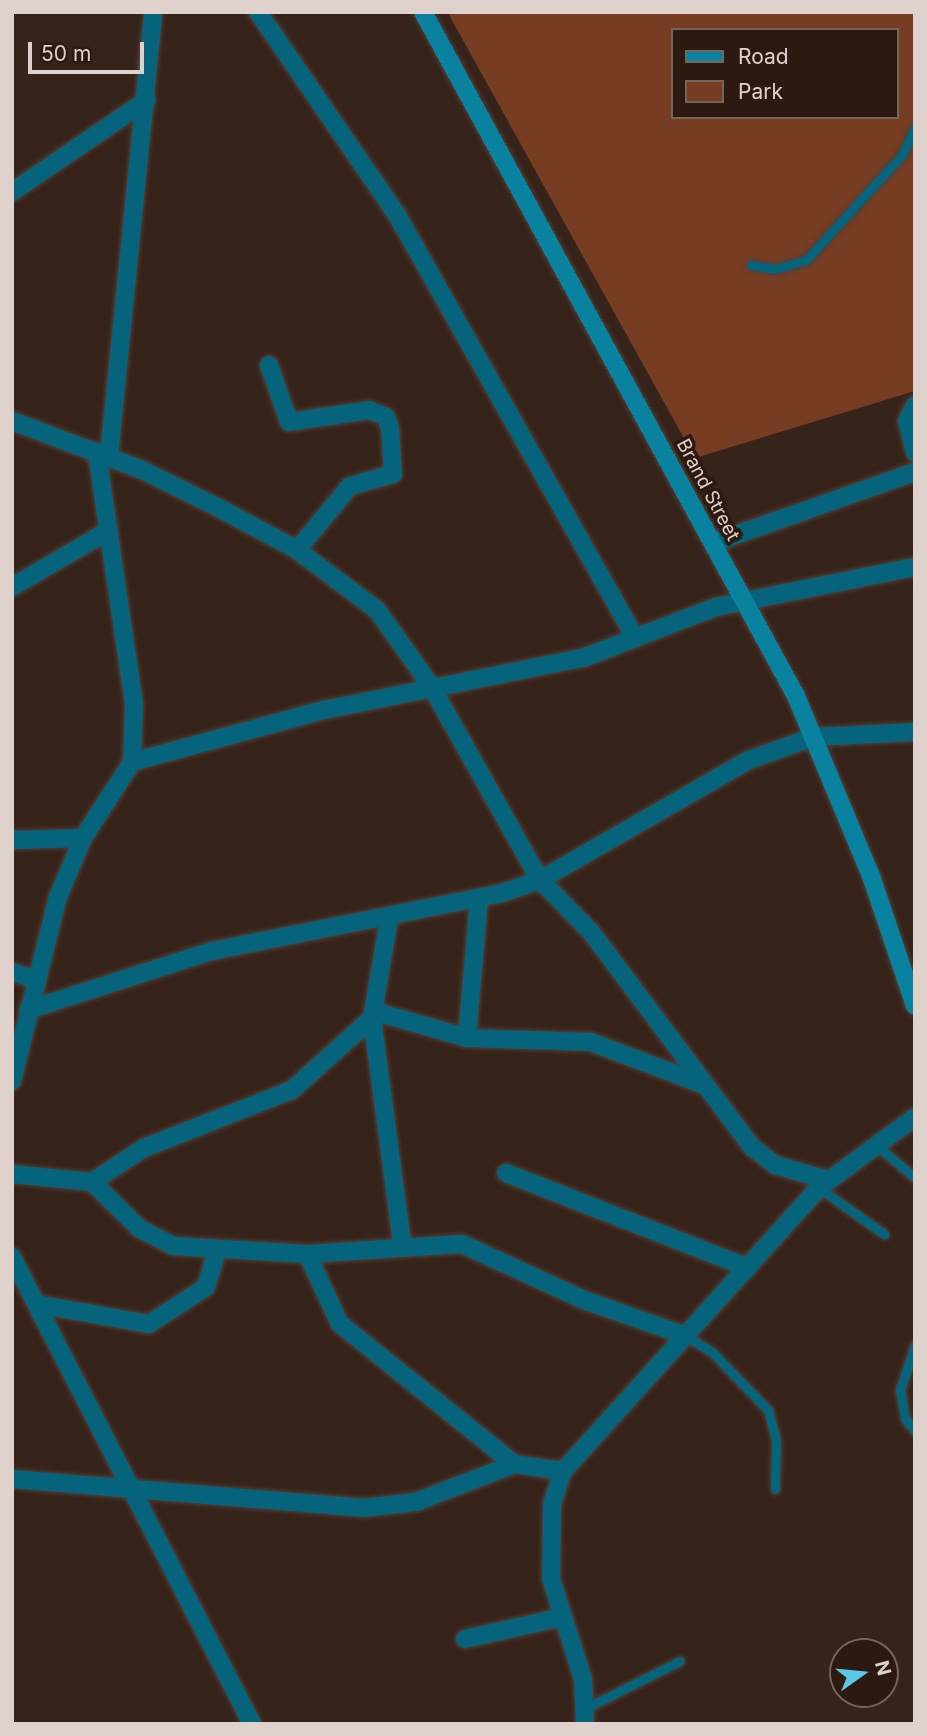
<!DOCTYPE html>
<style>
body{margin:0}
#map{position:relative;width:927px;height:1736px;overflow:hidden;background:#36231a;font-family:Inter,sans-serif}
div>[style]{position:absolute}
.green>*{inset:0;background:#773d22}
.roads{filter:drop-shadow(0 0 2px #513f36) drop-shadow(0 0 2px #513f36)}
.lane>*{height:9px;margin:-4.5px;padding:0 4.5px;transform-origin:4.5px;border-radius:4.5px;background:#05647b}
.street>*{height:18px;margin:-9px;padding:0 9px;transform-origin:9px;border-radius:9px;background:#05647b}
.secondary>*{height:18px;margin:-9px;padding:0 9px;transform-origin:9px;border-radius:9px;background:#08829f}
span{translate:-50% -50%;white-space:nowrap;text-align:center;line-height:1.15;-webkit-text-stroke:7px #2c1a11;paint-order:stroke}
.street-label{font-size:19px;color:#dfd2cc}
.frame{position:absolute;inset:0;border:14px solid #dfd2cc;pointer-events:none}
.legend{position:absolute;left:671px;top:28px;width:228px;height:91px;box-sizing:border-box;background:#2c1a11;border:2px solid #74645c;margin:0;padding:9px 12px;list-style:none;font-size:21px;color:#dfd2cc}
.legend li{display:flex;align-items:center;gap:14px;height:35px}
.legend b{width:35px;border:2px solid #74645c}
.north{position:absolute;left:829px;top:1638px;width:70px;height:70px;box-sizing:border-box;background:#2c1a11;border:2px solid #74645c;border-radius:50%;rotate:75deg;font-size:19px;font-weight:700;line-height:28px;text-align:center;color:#dfd2cc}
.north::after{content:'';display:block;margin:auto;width:24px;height:32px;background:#5dc7e8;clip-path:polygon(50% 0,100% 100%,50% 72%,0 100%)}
.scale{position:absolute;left:28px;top:42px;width:116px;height:32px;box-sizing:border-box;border:4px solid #dfd2cc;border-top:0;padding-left:9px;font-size:21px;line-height:24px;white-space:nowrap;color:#dfd2cc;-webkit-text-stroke:5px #2c1a11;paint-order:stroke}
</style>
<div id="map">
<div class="green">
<i style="clip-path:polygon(evenodd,455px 12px,915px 12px,915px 391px,695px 458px,449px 15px,455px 12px,673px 30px,897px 30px,897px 117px,673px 117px,673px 30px)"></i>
</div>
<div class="roads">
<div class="lane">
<i style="left:751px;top:265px;width:24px;rotate:9deg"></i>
<i style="left:775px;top:269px;width:32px;rotate:-16deg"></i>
<i style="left:806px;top:260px;width:142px;rotate:-47.6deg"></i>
<i style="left:902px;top:155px;width:31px;rotate:-65deg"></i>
<i style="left:876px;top:1145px;width:51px;rotate:40.2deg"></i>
<i style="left:819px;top:1188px;width:80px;rotate:35.3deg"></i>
<i style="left:686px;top:1336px;width:31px;rotate:32deg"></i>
<i style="left:712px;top:1352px;width:81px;rotate:46deg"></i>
<i style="left:768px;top:1410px;width:31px;rotate:75deg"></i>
<i style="left:776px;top:1440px;width:49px;rotate:91.2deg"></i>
<i style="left:915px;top:1345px;width:47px;rotate:108.4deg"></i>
<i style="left:900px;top:1390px;width:29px;rotate:80deg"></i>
<i style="left:905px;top:1419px;width:16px;rotate:50deg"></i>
<i style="left:586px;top:1708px;width:105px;rotate:-26.6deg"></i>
</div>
<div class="street">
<i style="left:258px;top:12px;width:246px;rotate:55.6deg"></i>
<i style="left:397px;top:215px;width:485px;rotate:60.6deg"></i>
<i style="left:12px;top:192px;width:163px;rotate:-34.3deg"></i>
<i style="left:269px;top:365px;width:60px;rotate:70.7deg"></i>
<i style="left:289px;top:422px;width:81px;rotate:-8.5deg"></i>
<i style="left:369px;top:410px;width:18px;rotate:22deg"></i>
<i style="left:386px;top:417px;width:12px;rotate:70deg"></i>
<i style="left:390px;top:428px;width:46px;rotate:86.3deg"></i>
<i style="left:393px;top:474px;width:45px;rotate:164.4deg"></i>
<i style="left:350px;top:486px;width:83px;rotate:129.6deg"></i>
<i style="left:915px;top:405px;width:18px;rotate:117deg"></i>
<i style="left:907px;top:421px;width:32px;rotate:76deg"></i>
<i style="left:12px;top:421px;width:137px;rotate:20.6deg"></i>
<i style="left:140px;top:469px;width:88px;rotate:26.3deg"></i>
<i style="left:219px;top:508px;width:89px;rotate:28.3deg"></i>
<i style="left:297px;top:550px;width:100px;rotate:36.9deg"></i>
<i style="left:377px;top:610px;width:93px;rotate:54.6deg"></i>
<i style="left:431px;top:686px;width:223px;rotate:60.7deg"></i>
<i style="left:540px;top:880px;width:73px;rotate:45.6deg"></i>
<i style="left:591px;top:932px;width:269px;rotate:53.2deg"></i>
<i style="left:752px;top:1147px;width:29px;rotate:38deg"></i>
<i style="left:775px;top:1165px;width:55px;rotate:15.8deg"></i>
<i style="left:109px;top:456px;width:446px;rotate:-84.3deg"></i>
<i style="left:713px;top:543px;width:214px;rotate:-19.4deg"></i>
<i style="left:12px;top:587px;width:109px;rotate:-30.3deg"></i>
<i style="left:132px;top:762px;width:199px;rotate:-15.2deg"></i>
<i style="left:324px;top:710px;width:264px;rotate:-11.4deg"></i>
<i style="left:583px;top:658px;width:142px;rotate:-21deg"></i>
<i style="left:716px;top:607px;width:203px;rotate:-11.4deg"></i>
<i style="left:12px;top:840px;width:71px;rotate:-1.6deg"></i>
<i style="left:389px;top:919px;width:100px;rotate:99.7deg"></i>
<i style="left:372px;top:1018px;width:228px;rotate:82.4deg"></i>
<i style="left:12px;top:972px;width:22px;rotate:18deg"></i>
<i style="left:28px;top:1010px;width:193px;rotate:-17.8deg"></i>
<i style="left:212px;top:951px;width:296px;rotate:-11.3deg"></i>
<i style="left:502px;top:893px;width:40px;rotate:-18.9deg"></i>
<i style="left:540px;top:880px;width:241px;rotate:-29.9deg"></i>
<i style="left:749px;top:760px;width:68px;rotate:-19.8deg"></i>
<i style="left:813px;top:737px;width:102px;rotate:-2.8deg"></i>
<i style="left:373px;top:1011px;width:98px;rotate:16deg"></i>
<i style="left:467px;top:1038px;width:124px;rotate:1.8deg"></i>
<i style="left:591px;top:1042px;width:121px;rotate:20.8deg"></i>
<i style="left:467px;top:1038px;width:140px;rotate:-85.1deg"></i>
<i style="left:12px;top:1081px;width:190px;rotate:-76deg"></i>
<i style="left:58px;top:897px;width:64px;rotate:-67deg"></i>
<i style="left:83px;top:838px;width:90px;rotate:-57.2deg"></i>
<i style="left:132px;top:762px;width:58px;rotate:-88deg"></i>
<i style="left:134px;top:704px;width:255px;rotate:-98.4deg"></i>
<i style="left:506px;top:1173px;width:260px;rotate:21.4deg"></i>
<i style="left:12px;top:1174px;width:80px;rotate:5.7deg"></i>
<i style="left:92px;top:1182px;width:67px;rotate:44.4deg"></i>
<i style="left:140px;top:1229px;width:37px;rotate:27deg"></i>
<i style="left:173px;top:1246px;width:134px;rotate:3.4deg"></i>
<i style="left:307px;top:1254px;width:77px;rotate:64.8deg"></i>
<i style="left:340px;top:1324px;width:223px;rotate:38.8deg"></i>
<i style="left:92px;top:1182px;width:62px;rotate:-33.2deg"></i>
<i style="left:144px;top:1148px;width:159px;rotate:-21.4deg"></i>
<i style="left:292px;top:1090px;width:108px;rotate:-42deg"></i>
<i style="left:307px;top:1254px;width:155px;rotate:-3.7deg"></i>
<i style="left:462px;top:1244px;width:134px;rotate:24.7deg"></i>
<i style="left:584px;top:1300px;width:108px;rotate:19.4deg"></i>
<i style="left:12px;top:1257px;width:525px;rotate:62.8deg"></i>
<i style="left:42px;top:1305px;width:109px;rotate:10.1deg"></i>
<i style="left:149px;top:1324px;width:68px;rotate:-33deg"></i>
<i style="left:206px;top:1287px;width:38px;rotate:-73deg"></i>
<i style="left:12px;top:1479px;width:352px;rotate:4.7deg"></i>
<i style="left:363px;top:1508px;width:53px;rotate:-6.5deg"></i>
<i style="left:416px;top:1502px;width:105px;rotate:-21.2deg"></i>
<i style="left:514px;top:1464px;width:49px;rotate:8.1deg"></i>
<i style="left:465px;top:1639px;width:100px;rotate:-12.7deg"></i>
<i style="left:585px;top:1724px;width:45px;rotate:-92.5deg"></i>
<i style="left:583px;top:1679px;width:105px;rotate:-107.7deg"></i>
<i style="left:551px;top:1579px;width:75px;rotate:-89.2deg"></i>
<i style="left:552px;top:1504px;width:35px;rotate:-72deg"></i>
<i style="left:563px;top:1471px;width:382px;rotate:-47.9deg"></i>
<i style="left:819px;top:1188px;width:119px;rotate:-36.5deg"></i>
</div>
<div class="secondary">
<i style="left:423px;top:12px;width:779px;rotate:61.4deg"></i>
<i style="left:796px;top:696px;width:195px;rotate:67.4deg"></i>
<i style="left:871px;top:876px;width:137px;rotate:71.3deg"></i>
</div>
</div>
<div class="street-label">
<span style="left:708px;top:490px;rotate:62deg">Brand Street</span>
</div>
<div class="frame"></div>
<ul class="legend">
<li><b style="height:9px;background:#08829f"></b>Road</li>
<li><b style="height:19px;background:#773d22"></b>Park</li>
</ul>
<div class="north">N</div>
<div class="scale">50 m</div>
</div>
